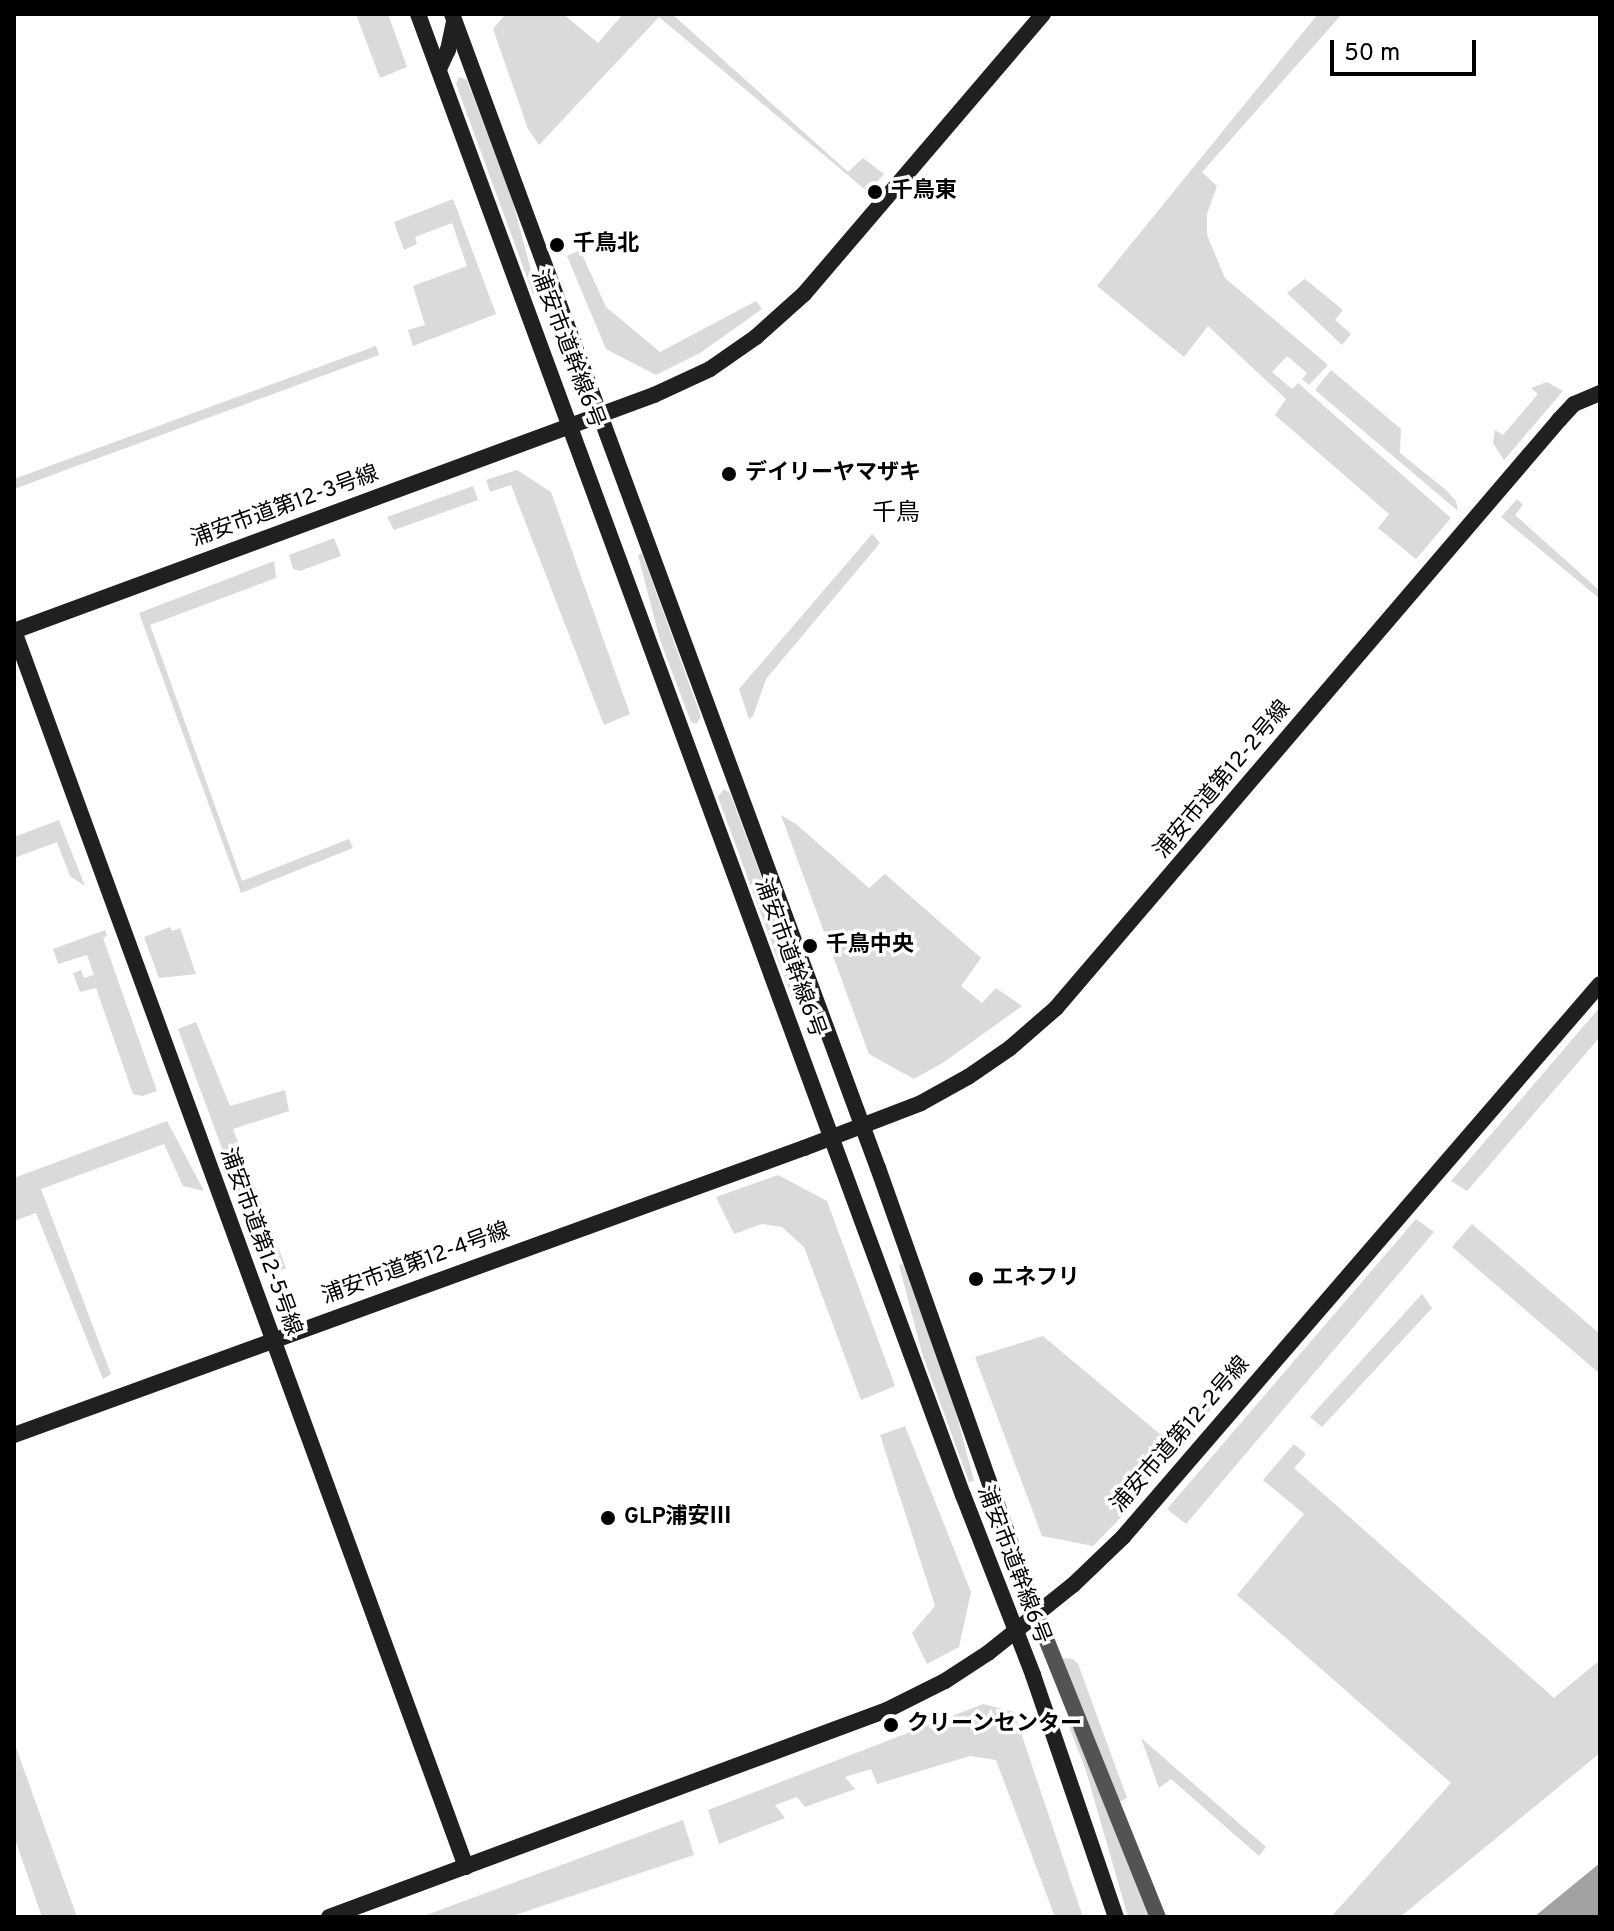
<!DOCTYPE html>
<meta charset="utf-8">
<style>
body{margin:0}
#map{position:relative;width:1614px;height:1931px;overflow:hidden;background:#fff;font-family:Overpass,"Noto Sans JP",sans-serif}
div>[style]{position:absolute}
.green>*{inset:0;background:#dadada}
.water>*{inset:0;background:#a1a1a1}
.street>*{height:16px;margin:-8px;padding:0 8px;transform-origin:8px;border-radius:8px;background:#535353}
.secondary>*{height:16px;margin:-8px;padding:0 8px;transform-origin:8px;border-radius:8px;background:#202020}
.dots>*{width:22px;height:22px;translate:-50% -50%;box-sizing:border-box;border:4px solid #fff;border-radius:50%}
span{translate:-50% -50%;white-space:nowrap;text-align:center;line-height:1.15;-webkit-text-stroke:7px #fff;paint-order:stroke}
.poi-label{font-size:22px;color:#000;font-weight:700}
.left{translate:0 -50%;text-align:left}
.street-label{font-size:22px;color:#000}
.neighbourhood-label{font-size:24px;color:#000}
.frame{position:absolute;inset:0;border:16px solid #000;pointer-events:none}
.scale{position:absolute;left:1330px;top:40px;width:146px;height:36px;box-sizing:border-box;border:4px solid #000;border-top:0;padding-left:10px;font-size:24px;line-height:28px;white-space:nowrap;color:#000;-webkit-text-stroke:6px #fff;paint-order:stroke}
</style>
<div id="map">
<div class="green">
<i style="clip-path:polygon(356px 14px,388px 14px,407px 67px,380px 78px)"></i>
<i style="clip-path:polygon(506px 14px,563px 14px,598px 43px,623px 14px,672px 14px,848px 172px,863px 158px,884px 174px,868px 192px,659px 17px,539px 145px,528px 129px,493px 29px)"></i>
<i style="clip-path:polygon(1318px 14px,1342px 14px,1202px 172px,1217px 186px,1207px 214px,1207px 235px,1225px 278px,1328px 365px,1309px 385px,1302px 379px,1307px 373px,1287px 356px,1272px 372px,1292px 389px,1298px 383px,1451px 518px,1416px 559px,1378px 528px,1389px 514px,1275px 415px,1286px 399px,1208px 326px,1184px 357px,1097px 286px)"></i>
<i style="clip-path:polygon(459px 77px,467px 80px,512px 199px,537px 293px,533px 294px,456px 84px)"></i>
<i style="clip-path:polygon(453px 199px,496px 314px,413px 346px,408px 330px,425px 325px,413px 286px,467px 266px,452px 223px,415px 237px,417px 244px,404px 250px,394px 222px)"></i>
<i style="clip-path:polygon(580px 250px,606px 307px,660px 352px,756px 301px,762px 309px,700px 353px,656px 375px,606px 349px,567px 256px)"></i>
<i style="clip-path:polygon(1305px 279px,1343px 310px,1335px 320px,1351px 334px,1342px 345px,1287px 293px)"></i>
<i style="clip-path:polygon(376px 346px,379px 355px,14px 489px,14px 479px)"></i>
<i style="clip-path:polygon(1331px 370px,1401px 429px,1400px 453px,1446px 490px,1456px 501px,1458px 511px,1315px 390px)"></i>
<i style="clip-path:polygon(1547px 382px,1563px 391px,1504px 460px,1493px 443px,1495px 430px,1503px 435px,1538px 394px,1531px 388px)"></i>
<i style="clip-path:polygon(517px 470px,551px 492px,630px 714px,604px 725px,511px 485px,490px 492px,486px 480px)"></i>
<i style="clip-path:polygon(473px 486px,478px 500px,394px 530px,387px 517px)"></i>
<i style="clip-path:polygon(1517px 499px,1523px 505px,1515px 515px,1600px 591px,1600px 599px,1501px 517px)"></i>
<i style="clip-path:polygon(872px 534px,880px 543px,766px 679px,753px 716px,749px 719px,739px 689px)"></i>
<i style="clip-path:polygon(334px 538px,341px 556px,300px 571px,293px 569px,289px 555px)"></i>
<i style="clip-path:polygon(642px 553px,701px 717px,696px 724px,691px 722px,660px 640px,638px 555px)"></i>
<i style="clip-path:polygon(274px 561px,276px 578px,150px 625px,242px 881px,349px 839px,353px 848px,241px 893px,139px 613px)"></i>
<i style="clip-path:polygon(724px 789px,730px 793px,774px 911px,796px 1000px,793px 1001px,718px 797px)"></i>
<i style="clip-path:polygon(781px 815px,796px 824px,869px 888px,885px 874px,981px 958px,961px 986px,982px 1003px,996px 988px,1022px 1006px,944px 1062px,914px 1079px,869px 1054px)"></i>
<i style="clip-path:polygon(59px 820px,85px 886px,70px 876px,57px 842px,14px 858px,14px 837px)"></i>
<i style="clip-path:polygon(170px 927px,172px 931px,180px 928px,196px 974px,159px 978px,144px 937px)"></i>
<i style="clip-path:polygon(105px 930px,107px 936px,103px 938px,157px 1091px,142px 1096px,133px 1094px,96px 988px,80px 992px,73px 973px,81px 970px,84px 978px,94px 975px,87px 955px,58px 964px,53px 949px)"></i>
<i style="clip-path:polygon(1600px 1007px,1600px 1037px,1467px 1191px,1451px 1181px)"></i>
<i style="clip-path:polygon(196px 1022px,230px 1106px,285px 1090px,289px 1111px,233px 1129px,286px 1268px,269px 1276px,178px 1029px)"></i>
<i style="clip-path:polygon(167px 1121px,204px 1191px,183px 1186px,164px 1144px,41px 1189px,111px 1374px,103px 1379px,36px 1213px,14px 1221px,14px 1178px)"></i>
<i style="clip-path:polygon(778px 1175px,827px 1201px,895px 1386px,861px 1400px,804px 1247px,782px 1227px,762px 1224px,734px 1234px,716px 1197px)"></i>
<i style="clip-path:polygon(1416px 1219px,1434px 1232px,1186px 1524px,1167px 1509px)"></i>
<i style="clip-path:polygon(1472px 1224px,1600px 1334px,1600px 1374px,1452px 1247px)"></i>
<i style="clip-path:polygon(903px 1264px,951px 1393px,974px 1481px,969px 1482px,922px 1353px,899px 1265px)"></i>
<i style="clip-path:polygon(1422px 1294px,1432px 1308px,1322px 1427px,1310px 1417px)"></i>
<i style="clip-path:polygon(1043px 1336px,1167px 1440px,1217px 1384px,1226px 1391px,1128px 1510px,1093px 1546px,1042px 1536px,975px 1357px)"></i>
<i style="clip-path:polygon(905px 1426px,971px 1592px,959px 1647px,927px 1664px,912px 1633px,935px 1606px,880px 1435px)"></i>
<i style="clip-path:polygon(1294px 1444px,1306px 1454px,1294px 1468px,1554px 1698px,1600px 1660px,1600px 1753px,1400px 1917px,1331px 1917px,1451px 1783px,1237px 1595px,1304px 1514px,1263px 1480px)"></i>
<i style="clip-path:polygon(1062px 1658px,1073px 1659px,1078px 1664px,1127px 1798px,1119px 1802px)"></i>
<i style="clip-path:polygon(983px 1704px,1014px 1712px,1083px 1917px,1055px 1917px,996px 1760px,970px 1756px,877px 1784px,871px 1769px,845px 1777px,855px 1789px,805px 1807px,797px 1797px,775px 1805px,785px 1818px,719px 1844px,708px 1810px)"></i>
<i style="clip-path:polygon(1071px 1723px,1152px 1917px,1128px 1917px,1086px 1771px,1068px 1724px)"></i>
<i style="clip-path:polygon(1141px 1738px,1266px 1847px,1259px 1856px,1171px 1779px,1159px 1788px)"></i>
<i style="clip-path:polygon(14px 1742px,77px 1917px,42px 1917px,14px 1836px)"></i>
<i style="clip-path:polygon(683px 1820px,694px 1855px,509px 1917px,421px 1917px)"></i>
</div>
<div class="water">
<i style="clip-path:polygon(1600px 1863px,1600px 1917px,1534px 1917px)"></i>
</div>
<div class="street">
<i style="left:1036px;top:1614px;width:327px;rotate:68.1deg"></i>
</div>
<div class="secondary">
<i style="left:418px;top:14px;width:1578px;rotate:69.8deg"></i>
<i style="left:963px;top:1495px;width:193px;rotate:68.7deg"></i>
<i style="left:1033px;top:1675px;width:256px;rotate:71.1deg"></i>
<i style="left:452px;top:14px;width:1230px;rotate:69.74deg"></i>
<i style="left:878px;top:1168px;width:473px;rotate:70.5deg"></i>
<i style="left:439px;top:69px;width:21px;rotate:-65deg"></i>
<i style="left:448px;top:50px;width:29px;rotate:-78deg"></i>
<i style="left:14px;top:631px;width:1316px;rotate:69.91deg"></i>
<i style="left:14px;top:631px;width:682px;rotate:-20.24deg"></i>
<i style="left:654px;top:395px;width:62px;rotate:-24.9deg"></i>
<i style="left:710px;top:369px;width:56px;rotate:-34.8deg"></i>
<i style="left:756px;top:337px;width:64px;rotate:-41.9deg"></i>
<i style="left:804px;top:294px;width:368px;rotate:-49.5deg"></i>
<i style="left:14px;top:1435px;width:841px;rotate:-19.97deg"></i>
<i style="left:804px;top:1148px;width:125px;rotate:-21deg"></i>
<i style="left:921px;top:1103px;width:54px;rotate:-29deg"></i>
<i style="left:968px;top:1077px;width:51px;rotate:-34.6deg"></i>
<i style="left:1010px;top:1048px;width:61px;rotate:-41deg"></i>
<i style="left:1056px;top:1008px;width:774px;rotate:-49.45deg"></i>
<i style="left:1559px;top:420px;width:22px;rotate:-47deg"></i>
<i style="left:1574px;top:404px;width:28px;rotate:-23deg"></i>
<i style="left:329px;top:1917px;width:595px;rotate:-20.35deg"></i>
<i style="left:887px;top:1710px;width:65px;rotate:-26.6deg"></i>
<i style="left:945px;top:1681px;width:51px;rotate:-33.1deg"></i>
<i style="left:988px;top:1653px;width:109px;rotate:-38.7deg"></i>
<i style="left:1073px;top:1585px;width:69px;rotate:-43.8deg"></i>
<i style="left:1123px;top:1537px;width:730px;rotate:-49.22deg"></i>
</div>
<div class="dots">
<i style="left:875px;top:192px;background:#000"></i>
<i style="left:557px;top:245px;background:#000"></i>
<i style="left:729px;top:474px;background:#000"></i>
<i style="left:810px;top:946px;background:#000"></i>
<i style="left:976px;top:1279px;background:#000"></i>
<i style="left:608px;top:1518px;background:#000"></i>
<i style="left:891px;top:1725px;background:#000"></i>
</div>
<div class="poi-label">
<span class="left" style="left:891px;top:192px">千鳥東</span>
<span class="left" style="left:573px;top:245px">千鳥北</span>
<span class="left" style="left:745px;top:474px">デイリーヤマザキ</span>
<span class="left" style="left:826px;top:946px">千鳥中央</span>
<span class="left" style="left:992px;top:1279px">エネフリ</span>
<span class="left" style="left:624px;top:1518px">GLP浦安Ⅲ</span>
<span class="left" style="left:907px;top:1725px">クリーンセンター</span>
</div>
<div class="street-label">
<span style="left:567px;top:349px;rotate:69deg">浦安市道幹線6号</span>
<span style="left:285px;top:507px;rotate:-20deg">浦安市道第12-3号線</span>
<span style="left:1223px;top:780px;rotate:-50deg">浦安市道第12-2号線</span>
<span style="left:789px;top:958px;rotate:70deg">浦安市道幹線6号</span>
<span style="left:260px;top:1242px;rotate:70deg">浦安市道第12-5号線</span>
<span style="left:416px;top:1264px;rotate:-20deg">浦安市道第12-4号線</span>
<span style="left:1181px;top:1435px;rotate:-49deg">浦安市道第12-2号線</span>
<span style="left:1013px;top:1565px;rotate:69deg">浦安市道幹線6号</span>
</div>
<div class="neighbourhood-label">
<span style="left:896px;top:515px">千鳥</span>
</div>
<div class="frame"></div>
<div class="scale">50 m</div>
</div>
